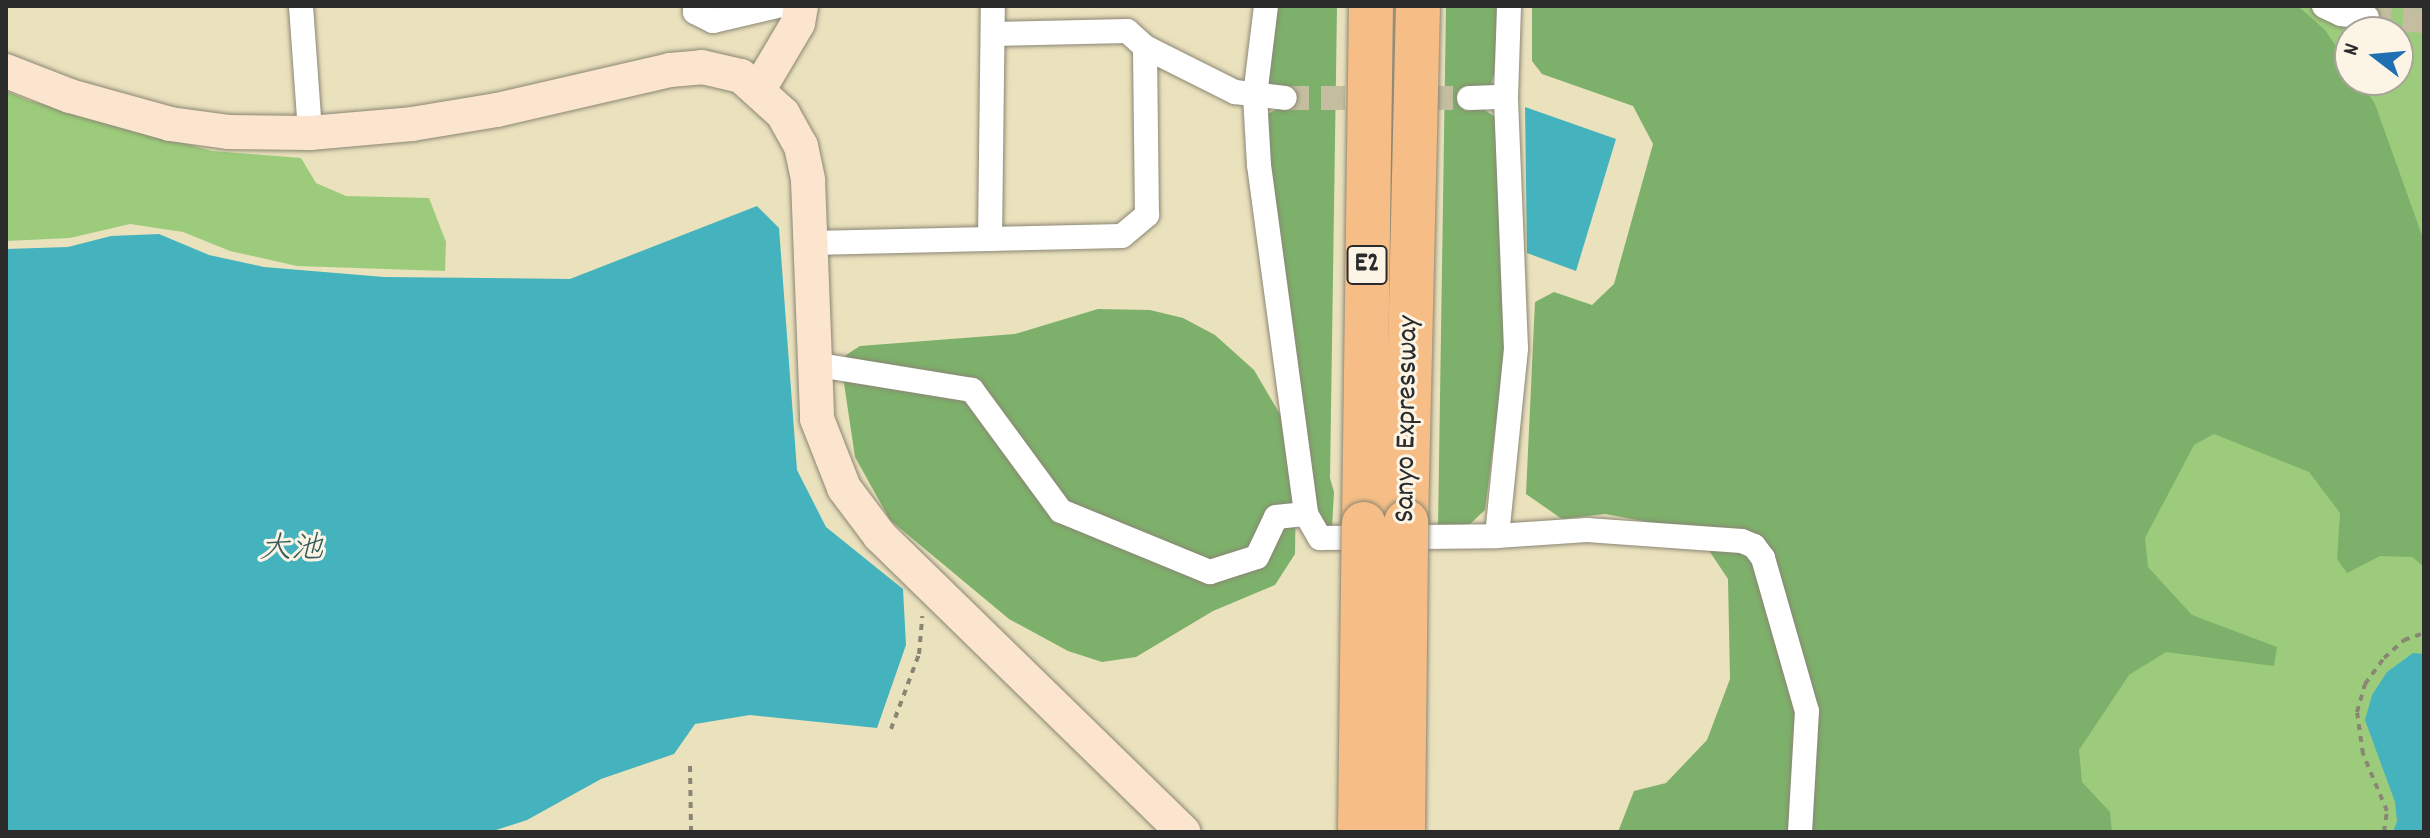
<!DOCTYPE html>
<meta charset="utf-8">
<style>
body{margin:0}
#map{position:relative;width:2430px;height:838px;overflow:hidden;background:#eae1bd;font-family:Dekko,"Klee One",sans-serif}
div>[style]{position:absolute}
.green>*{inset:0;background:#9ccc7b}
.forest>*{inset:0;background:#7db06b}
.water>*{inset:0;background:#44b3be}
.street-tunnel>*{height:24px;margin-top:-12px;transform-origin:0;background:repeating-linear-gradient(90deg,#c4bda0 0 24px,transparent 0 36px)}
.path>*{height:4px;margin-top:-2px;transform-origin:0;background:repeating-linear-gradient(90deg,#8a8674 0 6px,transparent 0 12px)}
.roads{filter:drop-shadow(0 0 2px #8a8674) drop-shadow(0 0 2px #8a8674)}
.street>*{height:24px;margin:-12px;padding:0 12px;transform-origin:12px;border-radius:12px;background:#fff}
.secondary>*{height:34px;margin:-17px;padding:0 17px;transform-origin:17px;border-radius:17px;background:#fbe5cf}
.highway>*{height:44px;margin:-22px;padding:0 22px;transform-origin:22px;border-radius:22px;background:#f6be86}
.bridges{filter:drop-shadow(0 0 2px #8a8674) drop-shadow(0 0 2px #8a8674)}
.highway-bridge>*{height:44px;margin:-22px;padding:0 22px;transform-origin:22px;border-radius:22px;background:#f6be86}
span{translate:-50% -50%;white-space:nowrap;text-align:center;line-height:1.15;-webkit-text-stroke:6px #fcf5e5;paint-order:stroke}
.shield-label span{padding:2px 6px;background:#fcf5e5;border:2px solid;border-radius:6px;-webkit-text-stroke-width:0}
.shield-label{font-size:28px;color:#2b2b2b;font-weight:700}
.street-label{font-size:30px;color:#2b2b2b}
.water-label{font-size:32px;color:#345b5e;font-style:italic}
.frame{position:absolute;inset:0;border:8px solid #2b2b2b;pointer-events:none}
.north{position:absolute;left:2334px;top:16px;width:80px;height:80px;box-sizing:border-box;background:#fcf5e5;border:2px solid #a8a49b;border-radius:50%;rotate:286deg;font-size:22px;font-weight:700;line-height:32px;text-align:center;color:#2b2b2b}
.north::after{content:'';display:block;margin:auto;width:28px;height:36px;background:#1f6fb2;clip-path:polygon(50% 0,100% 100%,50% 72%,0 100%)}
</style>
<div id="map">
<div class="green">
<i style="clip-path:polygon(evenodd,2270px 6px,2424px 6px,2424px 832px,2053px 832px,2270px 6px,2350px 32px,2398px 32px,2398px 80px,2350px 80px,2350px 32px)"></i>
<i style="clip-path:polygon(6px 91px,27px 100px,212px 151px,301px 158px,316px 183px,346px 196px,429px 198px,446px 242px,445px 271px,297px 266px,230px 251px,183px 232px,130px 224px,70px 238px,6px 241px)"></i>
</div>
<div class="forest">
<i style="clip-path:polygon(1276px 6px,1337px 6px,1330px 478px,1334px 492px,1332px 527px,1324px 525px,1313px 509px,1272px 212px,1267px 114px,1282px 107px,1268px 81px)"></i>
<i style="clip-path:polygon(1446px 6px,1499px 6px,1494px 74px,1491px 85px,1482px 89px,1482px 108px,1498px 119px,1504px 360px,1485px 510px,1470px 524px,1438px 529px)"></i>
<i style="clip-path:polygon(1532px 6px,2298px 6px,2325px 30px,2350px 67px,2350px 80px,2359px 80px,2375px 104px,2424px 241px,2424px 567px,2412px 557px,2380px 556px,2347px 573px,2337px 559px,2340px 513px,2309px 472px,2214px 434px,2194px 445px,2145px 538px,2148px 567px,2192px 615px,2277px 647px,2274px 666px,2166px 652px,2129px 675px,2079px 750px,2082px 782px,2110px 812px,2112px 832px,1618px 832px,1634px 791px,1666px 783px,1707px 740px,1730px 679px,1728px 579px,1708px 549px,1669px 526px,1605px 514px,1562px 519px,1526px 494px,1535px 302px,1554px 292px,1592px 305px,1614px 284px,1653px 144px,1633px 106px,1542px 74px,1532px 61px)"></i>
<i style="clip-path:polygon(1098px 309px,1150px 310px,1183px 318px,1215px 335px,1254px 370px,1281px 416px,1296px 486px,1295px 554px,1275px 585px,1213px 611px,1136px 657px,1102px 662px,1068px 651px,1009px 619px,890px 520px,855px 457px,842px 370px,846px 355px,860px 346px,1015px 334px)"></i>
</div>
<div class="water">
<i style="clip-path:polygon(1525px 107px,1616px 139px,1576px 271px,1527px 253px)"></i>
<i style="clip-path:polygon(757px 206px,779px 228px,797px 470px,826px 527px,903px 589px,906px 645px,877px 728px,750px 715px,695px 724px,674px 754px,601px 779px,527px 820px,490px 832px,6px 832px,6px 249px,68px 247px,111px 236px,159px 234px,209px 255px,264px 267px,384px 277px,570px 279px)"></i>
<i style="clip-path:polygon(2413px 653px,2424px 654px,2424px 832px,2393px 832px,2397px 821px,2395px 802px,2365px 720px,2372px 695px,2387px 672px)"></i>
</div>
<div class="street-tunnel">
<i style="left:2367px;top:17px;width:57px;rotate:4deg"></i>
<i style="left:1285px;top:98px;width:184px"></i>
</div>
<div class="path">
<i style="left:891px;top:729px;width:80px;rotate:-69.5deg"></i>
<i style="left:919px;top:654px;width:38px;rotate:-85deg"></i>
<i style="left:690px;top:766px;width:66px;rotate:89.1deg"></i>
<i style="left:2384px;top:832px;width:21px;rotate:-82deg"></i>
<i style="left:2387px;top:811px;width:62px;rotate:-112.8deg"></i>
<i style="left:2363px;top:754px;width:42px;rotate:-98.1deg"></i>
<i style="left:2357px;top:712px;width:29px;rotate:-74deg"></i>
<i style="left:2365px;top:684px;width:32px;rotate:-54deg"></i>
<i style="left:2384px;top:658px;width:27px;rotate:-42deg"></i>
<i style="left:2404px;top:640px;width:21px;rotate:-19deg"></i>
</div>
<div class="roads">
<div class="street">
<i style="left:301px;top:6px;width:127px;rotate:85.9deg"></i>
<i style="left:695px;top:6px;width:6px;rotate:90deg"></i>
<i style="left:695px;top:12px;width:20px;rotate:27deg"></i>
<i style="left:713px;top:21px;width:67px;rotate:-13deg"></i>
<i style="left:1266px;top:6px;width:91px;rotate:97deg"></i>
<i style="left:1255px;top:96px;width:69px;rotate:86.7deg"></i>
<i style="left:1259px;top:165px;width:352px;rotate:82.3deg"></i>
<i style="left:1306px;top:514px;width:28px;rotate:60deg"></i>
<i style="left:1320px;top:538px;width:177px;rotate:-0.6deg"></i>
<i style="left:1497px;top:536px;width:90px;rotate:-3.8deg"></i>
<i style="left:1587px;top:530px;width:155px;rotate:4.1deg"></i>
<i style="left:1742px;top:541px;width:13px;rotate:23deg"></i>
<i style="left:1754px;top:546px;width:15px;rotate:53deg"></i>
<i style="left:1763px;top:558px;width:159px;rotate:74deg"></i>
<i style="left:1807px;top:711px;width:121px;rotate:93.3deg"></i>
<i style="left:2324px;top:6px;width:19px;rotate:25deg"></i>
<i style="left:2341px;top:14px;width:26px;rotate:7deg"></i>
<i style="left:1145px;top:47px;width:101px;rotate:26.6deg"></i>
<i style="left:1235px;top:92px;width:50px;rotate:6.8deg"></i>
<i style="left:1469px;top:98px;width:37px;rotate:-2deg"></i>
<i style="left:990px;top:239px;width:233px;rotate:-89.3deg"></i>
<i style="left:811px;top:243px;width:311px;rotate:-1.3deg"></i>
<i style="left:1122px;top:236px;width:33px;rotate:-40deg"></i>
<i style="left:1147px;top:215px;width:168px;rotate:-90.7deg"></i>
<i style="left:1145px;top:47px;width:24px;rotate:-138deg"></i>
<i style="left:1127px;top:31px;width:134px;rotate:178.7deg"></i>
<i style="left:813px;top:364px;width:161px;rotate:9.3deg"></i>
<i style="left:972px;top:390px;width:150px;rotate:53.7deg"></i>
<i style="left:1061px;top:511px;width:161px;rotate:22.3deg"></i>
<i style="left:1210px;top:572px;width:49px;rotate:-17.7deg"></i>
<i style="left:1257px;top:557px;width:44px;rotate:-64.6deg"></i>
<i style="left:1276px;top:517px;width:30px;rotate:-6deg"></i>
<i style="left:1497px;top:536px;width:189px;rotate:-84.2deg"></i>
<i style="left:1516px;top:348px;width:251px;rotate:-92.3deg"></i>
<i style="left:1506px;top:97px;width:91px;rotate:-88.1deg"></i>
</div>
<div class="secondary">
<i style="left:6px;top:71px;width:69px;rotate:21.3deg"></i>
<i style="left:70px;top:96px;width:104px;rotate:15.6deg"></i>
<i style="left:170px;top:124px;width:60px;rotate:7.7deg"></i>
<i style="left:229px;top:132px;width:81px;rotate:0.7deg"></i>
<i style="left:310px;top:133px;width:102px;rotate:-5deg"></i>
<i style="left:412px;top:124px;width:86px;rotate:-9.4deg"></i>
<i style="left:497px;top:110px;width:178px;rotate:-13deg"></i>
<i style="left:670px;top:70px;width:32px;rotate:-5deg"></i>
<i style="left:702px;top:67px;width:40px;rotate:13deg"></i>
<i style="left:741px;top:76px;width:57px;rotate:42.1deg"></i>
<i style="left:783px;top:114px;width:37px;rotate:61deg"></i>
<i style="left:801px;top:146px;width:35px;rotate:78deg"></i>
<i style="left:808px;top:180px;width:239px;rotate:87.8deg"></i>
<i style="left:817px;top:419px;width:74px;rotate:68.6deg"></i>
<i style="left:844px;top:488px;width:60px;rotate:53.1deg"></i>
<i style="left:880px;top:536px;width:424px;rotate:44.3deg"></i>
<i style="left:759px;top:89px;width:77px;rotate:-59.4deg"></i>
<i style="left:798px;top:23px;width:17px;rotate:-80deg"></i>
</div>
<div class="highway">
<i style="left:1406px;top:522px;width:516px;rotate:-88.67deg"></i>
<i style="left:1364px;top:524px;width:518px;rotate:-89.23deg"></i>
</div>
</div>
<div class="bridges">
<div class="highway-bridge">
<i style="left:1360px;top:832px;width:308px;rotate:-89.3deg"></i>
<i style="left:1403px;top:832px;width:310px;rotate:-89.4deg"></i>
</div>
</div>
<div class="shield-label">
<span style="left:1367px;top:265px">E2</span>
</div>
<div class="street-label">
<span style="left:1409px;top:419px;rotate:-89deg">Sanyo Expressway</span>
</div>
<div class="water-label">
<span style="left:291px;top:551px">大池</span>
</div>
<div class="frame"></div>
<div class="north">N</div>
</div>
